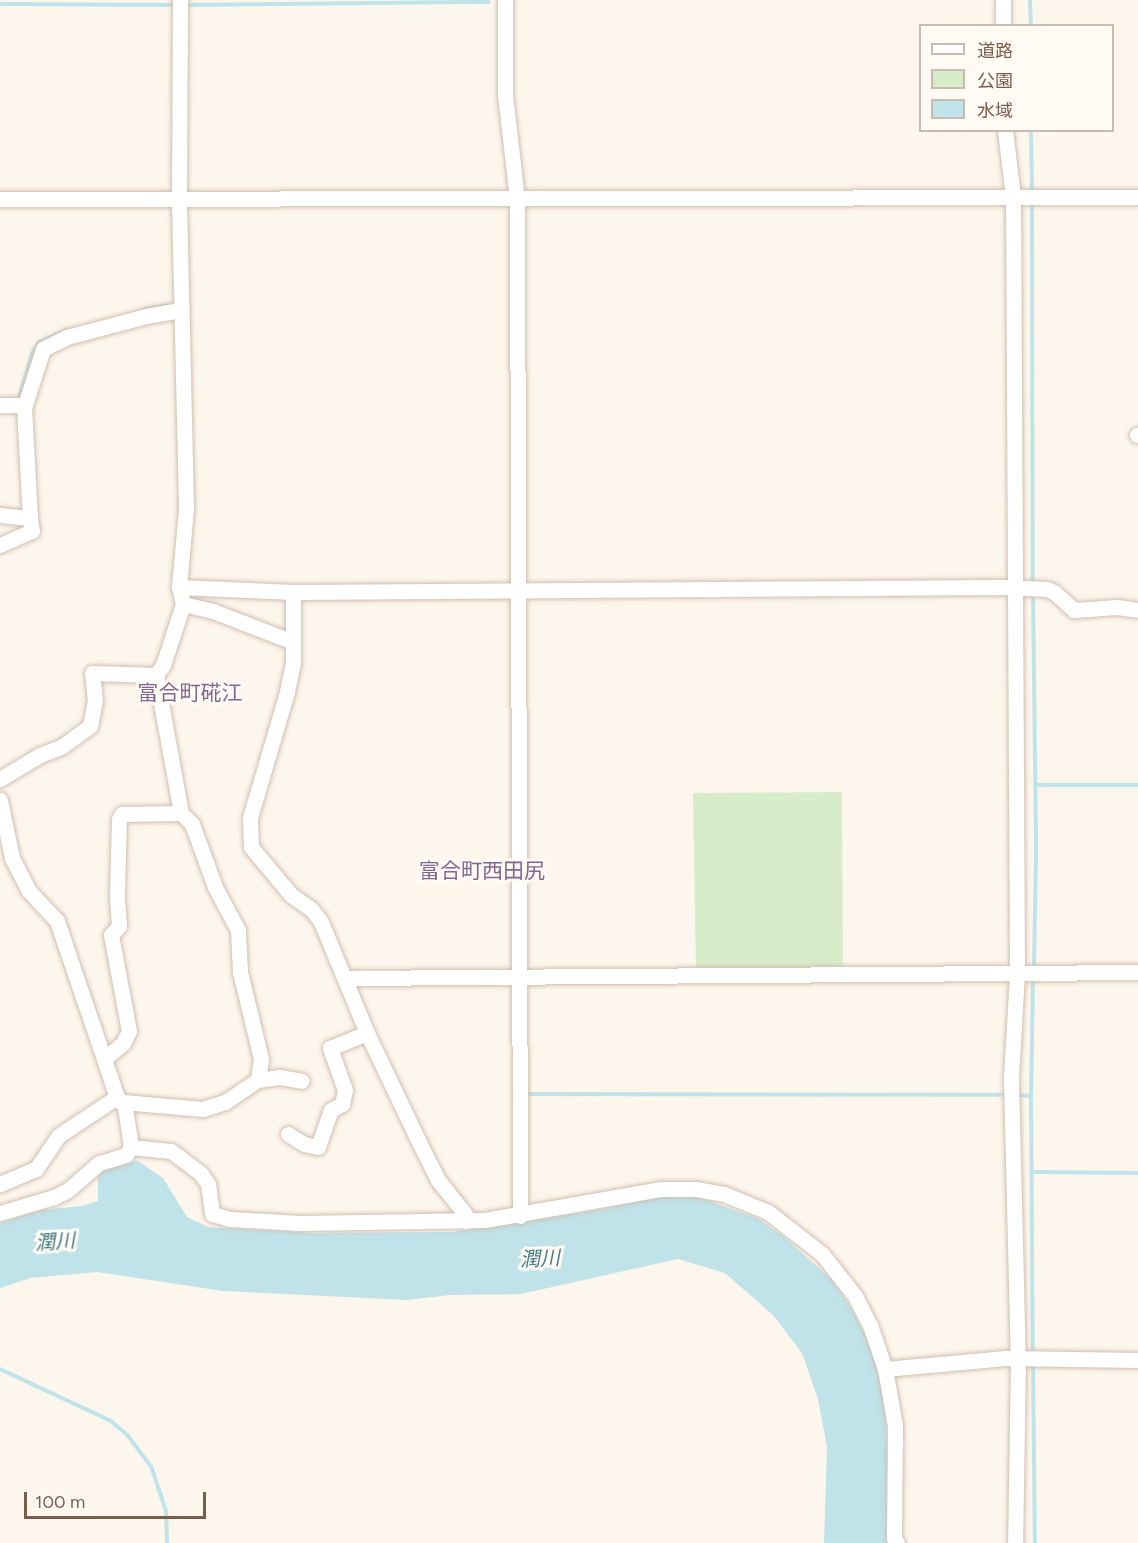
<!DOCTYPE html>
<meta charset="utf-8">
<style>
body{margin:0}
#map{position:relative;width:1138px;height:1543px;overflow:hidden;background:#fdf6ec;font-family:Figtree,"Noto Sans JP",sans-serif}
div>[style]{position:absolute}
.green>*{inset:0;background:#d8ecc9}
.water>*{inset:0;background:#bfe3e8}
.stream>*{height:4px;margin:-2px;padding:0 2px;transform-origin:2px;border-radius:2px;background:#bfe3e8}
.roads{filter:drop-shadow(0 0 2px #d1beb0) drop-shadow(0 0 2px #d1beb0)}
.minor>*{height:15px;margin:-7.5px;padding:0 7.5px;transform-origin:7.5px;border-radius:7.5px;background:#fff}
span{translate:-50% -50%;white-space:nowrap;text-align:center;line-height:1.15;-webkit-text-stroke:6px #fffaf3;paint-order:stroke}
.water-label{font-size:20px;color:#437c86;font-style:italic}
.quarter-label{font-size:21px;color:#846695}
.legend{position:absolute;left:919px;top:24px;width:195px;height:108px;box-sizing:border-box;background:#fffaf3;border:2px solid #cabbb1;margin:0;padding:8px 10px;list-style:none;font-size:18px;color:#7a5c4d}
.legend li{display:flex;align-items:center;gap:12px;height:30px}
.legend b{width:30px;border:2px solid #cabbb1}
.scale{position:absolute;left:24px;top:1492px;width:182px;height:27px;box-sizing:border-box;border:3px solid #7a5c4d;border-top:0;padding-left:8px;font-size:18px;line-height:21px;white-space:nowrap;color:#7a5c4d;-webkit-text-stroke:4px #fffaf3;paint-order:stroke}
</style>
<div id="map">
<div class="green">
<i style="clip-path:polygon(842px 792px,843px 971px,696px 972px,693px 793px)"></i>
</div>
<div class="water">
<i style="clip-path:polygon(138px 1161px,163px 1178px,187px 1217px,208px 1227px,311px 1233px,451px 1232px,599px 1210px,646px 1199px,693px 1195px,759px 1219px,784px 1237px,832px 1280px,853px 1311px,871px 1347px,884px 1386px,892px 1543px,824px 1543px,827px 1447px,818px 1399px,802px 1353px,773px 1315px,725px 1273px,678px 1259px,521px 1294px,450px 1295px,406px 1300px,223px 1291px,97px 1272px,31px 1278px,0 1288px,0 1223px,40px 1210px,82px 1206px,98px 1201px,98px 1168px)"></i>
</div>
<div class="stream">
<i style="left:1030px;top:0;width:26px;rotate:88deg"></i>
<i style="left:0;top:4px;width:176px;rotate:0.3deg"></i>
<i style="left:184px;top:5px;width:305px;rotate:-0.6deg"></i>
<i style="left:1031px;top:130px;width:63px;rotate:89.1deg"></i>
<i style="left:1032px;top:200px;width:386px;rotate:89.9deg"></i>
<i style="left:145px;top:309px;width:22px;rotate:-10deg"></i>
<i style="left:18px;top:400px;width:48px;rotate:-73.1deg"></i>
<i style="left:32px;top:354px;width:14px;rotate:-60deg"></i>
<i style="left:39px;top:342px;width:30px;rotate:-24deg"></i>
<i style="left:1033px;top:593px;width:260px;rotate:89.3deg"></i>
<i style="left:1036px;top:853px;width:117px;rotate:91deg"></i>
<i style="left:1035px;top:785px;width:103px"></i>
<i style="left:524px;top:1094px;width:484px;rotate:0.1deg"></i>
<i style="left:1016px;top:1095px;width:15px;rotate:4deg"></i>
<i style="left:1031px;top:1096px;width:258px;rotate:89.6deg"></i>
<i style="left:1031px;top:1096px;width:119px;rotate:-89deg"></i>
<i style="left:1034px;top:1172px;width:104px;rotate:0.6deg"></i>
<i style="left:1033px;top:1362px;width:181px;rotate:89.4deg"></i>
<i style="left:0;top:1369px;width:123px;rotate:25.1deg"></i>
<i style="left:111px;top:1421px;width:23px;rotate:41deg"></i>
<i style="left:128px;top:1436px;width:38px;rotate:53deg"></i>
<i style="left:151px;top:1466px;width:47px;rotate:71.6deg"></i>
<i style="left:166px;top:1511px;width:32px;rotate:88deg"></i>
</div>
<div class="roads">
<div class="minor">
<i style="left:505px;top:0;width:95px;rotate:90deg"></i>
<i style="left:505px;top:95px;width:104px;rotate:83.4deg"></i>
<i style="left:517px;top:198px;width:1018px;rotate:89.83deg"></i>
<i style="left:1003px;top:0;width:26px;rotate:90deg"></i>
<i style="left:1005px;top:130px;width:67px;rotate:83.2deg"></i>
<i style="left:1013px;top:197px;width:391px;rotate:89.7deg"></i>
<i style="left:1015px;top:588px;width:386px;rotate:89.7deg"></i>
<i style="left:1017px;top:974px;width:105px;rotate:93.3deg"></i>
<i style="left:1011px;top:1079px;width:280px;rotate:88.6deg"></i>
<i style="left:1018px;top:1359px;width:184px;rotate:90.9deg"></i>
<i style="left:0;top:199px;width:1138px;rotate:-0.1deg"></i>
<i style="left:0;top:405px;width:25px"></i>
<i style="left:1137px;top:435px;width:1px"></i>
<i style="left:0;top:515px;width:30px;rotate:6deg"></i>
<i style="left:30px;top:518px;width:110px;rotate:-93.1deg"></i>
<i style="left:24px;top:408px;width:62px;rotate:-72.1deg"></i>
<i style="left:43px;top:349px;width:27px;rotate:-27deg"></i>
<i style="left:67px;top:337px;width:82px;rotate:-14.9deg"></i>
<i style="left:146px;top:316px;width:36px;rotate:-10deg"></i>
<i style="left:0;top:545px;width:35px;rotate:-24deg"></i>
<i style="left:32px;top:531px;width:13px;rotate:-99deg"></i>
<i style="left:179px;top:587px;width:114px;rotate:2.5deg"></i>
<i style="left:293px;top:592px;width:709px;rotate:-0.4deg"></i>
<i style="left:1002px;top:587px;width:45px;rotate:2.5deg"></i>
<i style="left:1047px;top:589px;width:8px;rotate:23deg"></i>
<i style="left:1054px;top:592px;width:27px;rotate:42deg"></i>
<i style="left:1074px;top:610px;width:43px;rotate:-4deg"></i>
<i style="left:1117px;top:607px;width:21px;rotate:8deg"></i>
<i style="left:293px;top:592px;width:50px;rotate:90deg"></i>
<i style="left:183px;top:604px;width:31px;rotate:13deg"></i>
<i style="left:213px;top:611px;width:86px;rotate:21.2deg"></i>
<i style="left:293px;top:642px;width:21px;rotate:90deg"></i>
<i style="left:293px;top:663px;width:30px;rotate:102deg"></i>
<i style="left:287px;top:692px;width:131px;rotate:106.4deg"></i>
<i style="left:250px;top:818px;width:29px;rotate:88deg"></i>
<i style="left:251px;top:847px;width:62px;rotate:50.2deg"></i>
<i style="left:291px;top:895px;width:24px;rotate:35deg"></i>
<i style="left:311px;top:909px;width:16px;rotate:52deg"></i>
<i style="left:321px;top:922px;width:120px;rotate:67.5deg"></i>
<i style="left:367px;top:1033px;width:121px;rotate:64.5deg"></i>
<i style="left:419px;top:1142px;width:42px;rotate:63.4deg"></i>
<i style="left:438px;top:1180px;width:43px;rotate:51.5deg"></i>
<i style="left:465px;top:1214px;width:7px;rotate:82deg"></i>
<i style="left:0;top:779px;width:47px;rotate:-31deg"></i>
<i style="left:40px;top:755px;width:22px;rotate:-21deg"></i>
<i style="left:61px;top:747px;width:36px;rotate:-36deg"></i>
<i style="left:90px;top:726px;width:25px;rotate:-79deg"></i>
<i style="left:95px;top:701px;width:28px;rotate:-96deg"></i>
<i style="left:92px;top:673px;width:64px;rotate:1.8deg"></i>
<i style="left:156px;top:675px;width:12px;rotate:-55deg"></i>
<i style="left:163px;top:665px;width:64px;rotate:-71.8deg"></i>
<i style="left:183px;top:604px;width:17px;rotate:-103deg"></i>
<i style="left:179px;top:587px;width:79px;rotate:-84.9deg"></i>
<i style="left:186px;top:508px;width:310px;rotate:-91.3deg"></i>
<i style="left:179px;top:198px;width:198px;rotate:-89.7deg"></i>
<i style="left:0;top:800px;width:59px;rotate:78.3deg"></i>
<i style="left:12px;top:858px;width:37px;rotate:63deg"></i>
<i style="left:29px;top:891px;width:41px;rotate:47deg"></i>
<i style="left:57px;top:921px;width:186px;rotate:71.2deg"></i>
<i style="left:117px;top:1097px;width:13px;rotate:51deg"></i>
<i style="left:125px;top:1107px;width:40px;rotate:81.5deg"></i>
<i style="left:131px;top:1147px;width:9px;rotate:122deg"></i>
<i style="left:126px;top:1155px;width:28px;rotate:163deg"></i>
<i style="left:99px;top:1163px;width:41px;rotate:138.9deg"></i>
<i style="left:68px;top:1190px;width:16px;rotate:153deg"></i>
<i style="left:54px;top:1197px;width:56px;rotate:163.5deg"></i>
<i style="left:181px;top:813px;width:16px;rotate:45deg"></i>
<i style="left:192px;top:824px;width:67px;rotate:69.9deg"></i>
<i style="left:215px;top:887px;width:49px;rotate:61.9deg"></i>
<i style="left:238px;top:930px;width:42px;rotate:87.3deg"></i>
<i style="left:240px;top:972px;width:89px;rotate:76.4deg"></i>
<i style="left:261px;top:1059px;width:21px;rotate:98deg"></i>
<i style="left:345px;top:978px;width:793px;rotate:-0.43deg"></i>
<i style="left:104px;top:1059px;width:25px;rotate:-40deg"></i>
<i style="left:123px;top:1043px;width:13px;rotate:-63deg"></i>
<i style="left:129px;top:1031px;width:98px;rotate:-100.6deg"></i>
<i style="left:111px;top:935px;width:12px;rotate:-48deg"></i>
<i style="left:119px;top:926px;width:32px;rotate:-94deg"></i>
<i style="left:117px;top:894px;width:75px;rotate:-88.5deg"></i>
<i style="left:119px;top:819px;width:6px;rotate:-59deg"></i>
<i style="left:122px;top:814px;width:59px;rotate:-1deg"></i>
<i style="left:181px;top:813px;width:140px;rotate:-100.3deg"></i>
<i style="left:123px;top:1102px;width:80px;rotate:5deg"></i>
<i style="left:203px;top:1109px;width:23px;rotate:-18deg"></i>
<i style="left:225px;top:1102px;width:40px;rotate:-34deg"></i>
<i style="left:258px;top:1080px;width:22px;rotate:-8deg"></i>
<i style="left:280px;top:1077px;width:22px;rotate:10deg"></i>
<i style="left:288px;top:1134px;width:19px;rotate:32deg"></i>
<i style="left:304px;top:1144px;width:14px;rotate:12deg"></i>
<i style="left:318px;top:1147px;width:39px;rotate:-71deg"></i>
<i style="left:331px;top:1110px;width:13px;rotate:-29deg"></i>
<i style="left:342px;top:1104px;width:14px;rotate:-78deg"></i>
<i style="left:345px;top:1090px;width:45px;rotate:-109.7deg"></i>
<i style="left:330px;top:1048px;width:40px;rotate:-22deg"></i>
<i style="left:131px;top:1147px;width:40px;rotate:5.7deg"></i>
<i style="left:171px;top:1151px;width:38px;rotate:37deg"></i>
<i style="left:201px;top:1174px;width:12px;rotate:55deg"></i>
<i style="left:208px;top:1184px;width:30px;rotate:82deg"></i>
<i style="left:212px;top:1214px;width:20px;rotate:15deg"></i>
<i style="left:231px;top:1219px;width:69px;rotate:3.3deg"></i>
<i style="left:300px;top:1223px;width:185px;rotate:-0.9deg"></i>
<i style="left:485px;top:1220px;width:179px;rotate:-10deg"></i>
<i style="left:661px;top:1189px;width:35px"></i>
<i style="left:696px;top:1189px;width:28px;rotate:10deg"></i>
<i style="left:724px;top:1194px;width:48px;rotate:22.2deg"></i>
<i style="left:768px;top:1212px;width:68px;rotate:37.9deg"></i>
<i style="left:822px;top:1254px;width:53px;rotate:51.8deg"></i>
<i style="left:855px;top:1296px;width:33px;rotate:63deg"></i>
<i style="left:870px;top:1325px;width:46px;rotate:71.2deg"></i>
<i style="left:885px;top:1369px;width:58px;rotate:80deg"></i>
<i style="left:895px;top:1426px;width:112px;rotate:90.5deg"></i>
<i style="left:894px;top:1538px;width:6px;rotate:59deg"></i>
<i style="left:0;top:1184px;width:39px;rotate:-23deg"></i>
<i style="left:36px;top:1169px;width:40px;rotate:-56deg"></i>
<i style="left:58px;top:1136px;width:71px;rotate:-33.5deg"></i>
<i style="left:885px;top:1369px;width:121px;rotate:-5.2deg"></i>
<i style="left:1005px;top:1358px;width:133px;rotate:0.9deg"></i>
</div>
</div>
<div class="water-label">
<span style="left:55px;top:1242px;rotate:-4deg">潤川</span>
<span style="left:540px;top:1259px;rotate:-3deg">潤川</span>
</div>
<div class="quarter-label">
<span style="left:190px;top:693px">富合町硴江</span>
<span style="left:482px;top:871px">富合町西田尻</span>
</div>
<ul class="legend">
<li><b style="height:8px;background:#fff"></b>道路</li>
<li><b style="height:16px;background:#d8ecc9"></b>公園</li>
<li><b style="height:16px;background:#bfe3e8"></b>水域</li>
</ul>
<div class="scale">100 m</div>
</div>
